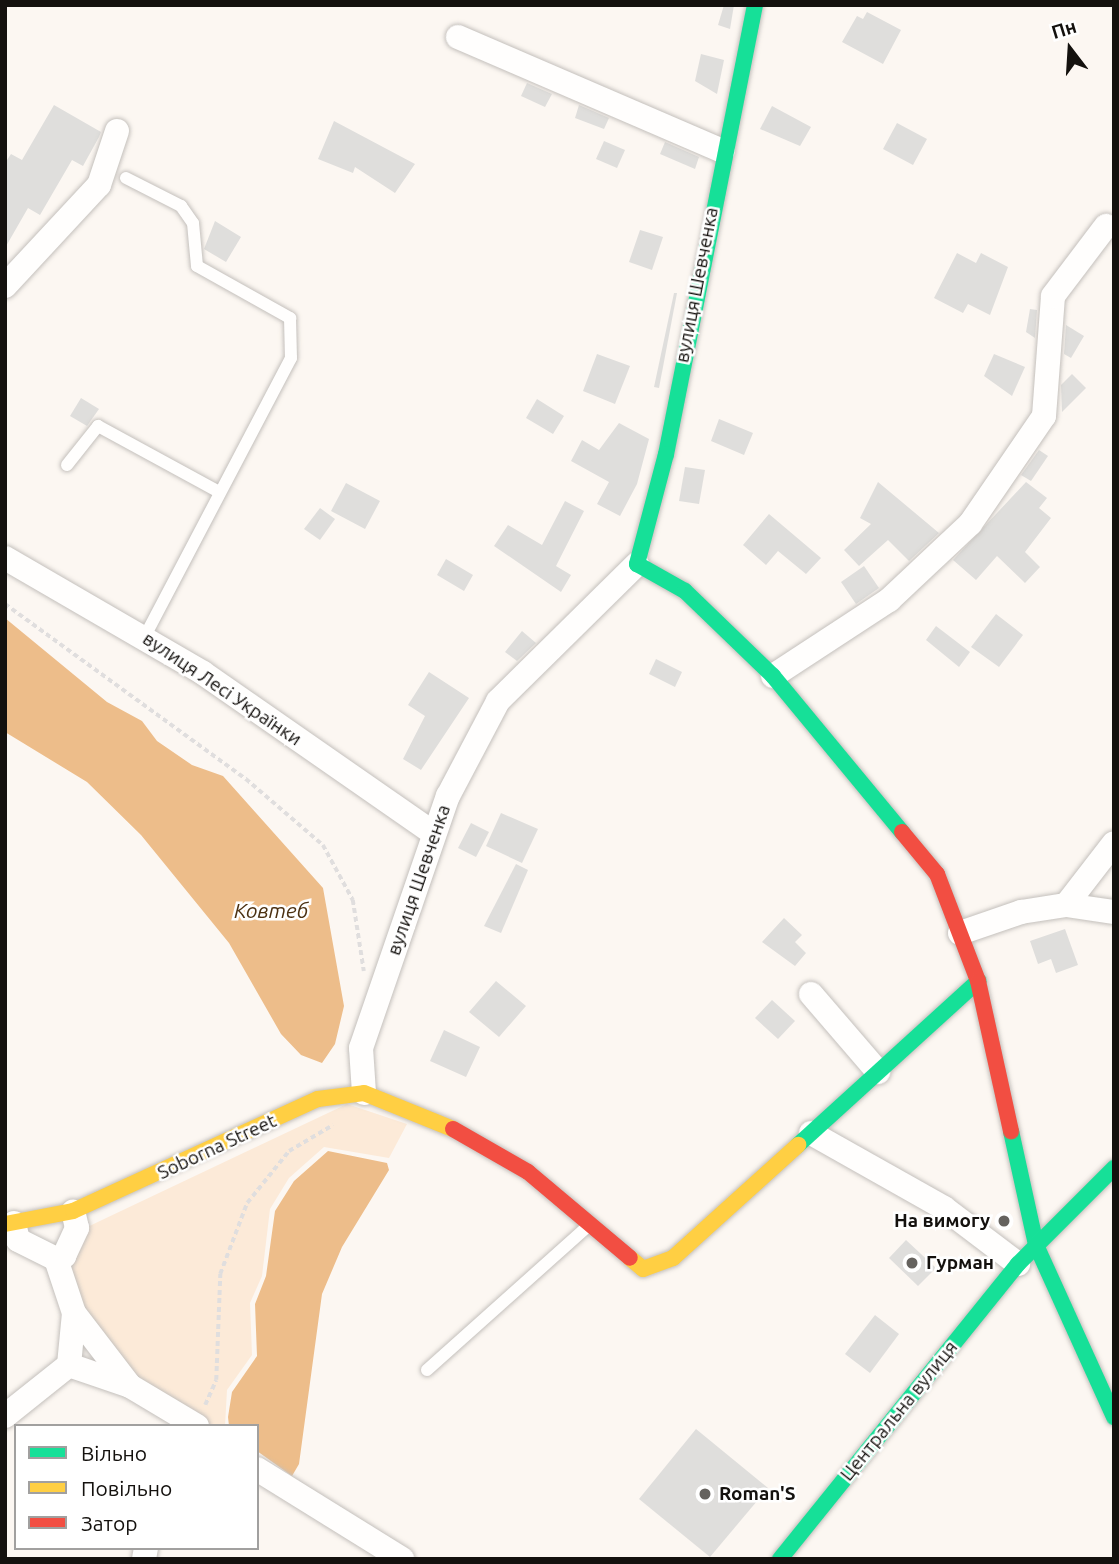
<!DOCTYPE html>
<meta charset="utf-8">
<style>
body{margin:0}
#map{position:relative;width:1119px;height:1564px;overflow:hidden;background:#fcf7f2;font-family:Ubuntu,sans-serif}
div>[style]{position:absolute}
.green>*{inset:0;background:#fcead8}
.water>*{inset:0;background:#edbd8a}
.building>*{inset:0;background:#dfdedc}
.path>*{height:3.5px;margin-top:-1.75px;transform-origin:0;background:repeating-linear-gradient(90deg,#e0dede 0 5px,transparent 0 8.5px)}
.roads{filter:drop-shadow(0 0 2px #c4c0bc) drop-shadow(0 0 2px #c4c0bc)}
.lane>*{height:12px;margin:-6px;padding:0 6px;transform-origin:6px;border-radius:6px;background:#fffefd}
.street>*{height:24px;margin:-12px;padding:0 12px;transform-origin:12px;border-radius:12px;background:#fffefd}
.fast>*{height:16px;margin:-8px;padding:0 8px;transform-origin:8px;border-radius:8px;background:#16e098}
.slow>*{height:16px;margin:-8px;padding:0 8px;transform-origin:8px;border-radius:8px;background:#ffcf43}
.jam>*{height:16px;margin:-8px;padding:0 8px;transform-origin:8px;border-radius:8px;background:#f24e42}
.dots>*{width:19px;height:19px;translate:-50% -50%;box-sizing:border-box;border:4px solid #fff;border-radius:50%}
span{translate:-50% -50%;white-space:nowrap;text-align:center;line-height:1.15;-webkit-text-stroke:5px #fff;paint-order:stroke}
.street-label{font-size:19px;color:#14110e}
.poi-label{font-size:19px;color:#14110e;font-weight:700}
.right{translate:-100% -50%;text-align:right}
.left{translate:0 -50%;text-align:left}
.water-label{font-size:21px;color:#4c3112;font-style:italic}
.frame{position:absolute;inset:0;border:7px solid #14110e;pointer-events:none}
.legend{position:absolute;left:14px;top:1424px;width:245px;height:126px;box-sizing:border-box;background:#fff;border:2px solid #a1a09f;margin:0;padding:9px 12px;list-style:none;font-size:21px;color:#14110e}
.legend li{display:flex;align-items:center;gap:14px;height:35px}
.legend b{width:35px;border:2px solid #a1a09f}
.north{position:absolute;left:1035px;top:14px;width:70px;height:70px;-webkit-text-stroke:5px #fff;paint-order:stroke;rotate:343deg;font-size:19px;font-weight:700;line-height:28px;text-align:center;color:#14110e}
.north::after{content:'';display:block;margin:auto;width:24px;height:32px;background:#14110e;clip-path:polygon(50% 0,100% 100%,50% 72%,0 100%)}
</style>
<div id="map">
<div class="green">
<i style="clip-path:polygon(347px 1104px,407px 1124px,389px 1158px,324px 1147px,289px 1178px,270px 1209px,262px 1276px,250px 1303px,252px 1355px,227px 1390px,225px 1426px,209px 1426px,141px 1388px,77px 1301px,65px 1266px,83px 1229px)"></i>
</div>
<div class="water">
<i style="clip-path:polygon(5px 618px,107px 702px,142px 721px,157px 741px,192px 765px,223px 776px,323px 888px,344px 1006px,335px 1044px,322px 1063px,301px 1055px,281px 1034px,229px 943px,141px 835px,87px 782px,5px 732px)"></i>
<i style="clip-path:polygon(328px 1151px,387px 1163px,389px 1170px,342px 1247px,322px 1294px,299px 1464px,292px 1476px,257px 1451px,257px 1426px,229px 1426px,228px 1417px,232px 1392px,257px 1356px,255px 1304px,266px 1276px,275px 1211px,294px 1181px)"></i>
</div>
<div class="building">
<i style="clip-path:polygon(724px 5px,734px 5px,730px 29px,718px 25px)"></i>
<i style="clip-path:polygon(867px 12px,901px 30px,883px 64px,842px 42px,857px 16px,863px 19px)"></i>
<i style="clip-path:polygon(701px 54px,724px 60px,717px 94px,695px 81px)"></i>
<i style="clip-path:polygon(527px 83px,552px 94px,545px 107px,521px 96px)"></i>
<i style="clip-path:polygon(54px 105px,101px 132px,99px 137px,83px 166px,72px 160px,40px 215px,28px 208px,5px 248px,5px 163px,11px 154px,22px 160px)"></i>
<i style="clip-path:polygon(579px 105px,609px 118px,604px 129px,575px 118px)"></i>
<i style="clip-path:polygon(772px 106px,811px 127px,800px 146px,760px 129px)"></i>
<i style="clip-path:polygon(334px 121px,415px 164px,395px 193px,355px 167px,353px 173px,318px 159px)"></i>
<i style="clip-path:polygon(897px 123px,927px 139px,913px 165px,883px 149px)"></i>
<i style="clip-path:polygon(604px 141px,625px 150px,617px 168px,596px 159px)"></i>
<i style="clip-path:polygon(665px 142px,699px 157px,695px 169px,660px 154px)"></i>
<i style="clip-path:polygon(215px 221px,241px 237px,226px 262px,204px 249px)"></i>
<i style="clip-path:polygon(640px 230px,663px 237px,652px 270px,629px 262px)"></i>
<i style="clip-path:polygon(957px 253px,976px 263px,981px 253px,1008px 267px,990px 315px,968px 304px,963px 313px,934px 298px)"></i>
<i style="clip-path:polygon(674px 293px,677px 293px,659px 388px,654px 387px)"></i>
<i style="clip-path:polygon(1030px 309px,1037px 310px,1035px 338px,1026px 332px)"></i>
<i style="clip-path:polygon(1066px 325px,1084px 336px,1071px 358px,1064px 354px)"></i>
<i style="clip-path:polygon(597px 354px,630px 366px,615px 404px,583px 391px)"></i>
<i style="clip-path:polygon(994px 354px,1025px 367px,1012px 396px,984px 376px)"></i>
<i style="clip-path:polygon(1072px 374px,1086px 388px,1062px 412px,1061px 385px)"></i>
<i style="clip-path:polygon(81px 398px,99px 409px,87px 426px,70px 416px)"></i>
<i style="clip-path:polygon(537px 399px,564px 416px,553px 434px,526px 418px)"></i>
<i style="clip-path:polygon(719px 419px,753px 433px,744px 455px,711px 441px)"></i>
<i style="clip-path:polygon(619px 423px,649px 439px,637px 484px,620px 516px,597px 504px,609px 482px,571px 461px,582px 440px,599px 450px)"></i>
<i style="clip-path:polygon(1039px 450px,1048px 456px,1031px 481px,1021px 475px)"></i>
<i style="clip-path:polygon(685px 467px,705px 470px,699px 504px,679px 501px)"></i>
<i style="clip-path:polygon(878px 482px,939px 533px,909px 561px,888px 540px,859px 566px,844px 550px,871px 524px,860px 518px)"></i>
<i style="clip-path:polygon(1026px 482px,1047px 498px,1039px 508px,1051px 518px,1025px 552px,1040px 567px,1025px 583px,997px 556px,976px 580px,953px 560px)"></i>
<i style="clip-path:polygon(346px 483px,380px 501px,365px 529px,331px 511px)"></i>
<i style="clip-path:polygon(565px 501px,584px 511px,556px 566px,571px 575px,561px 592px,494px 546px,508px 525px,542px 545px)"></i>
<i style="clip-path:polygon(320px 508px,335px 519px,320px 540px,304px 529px)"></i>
<i style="clip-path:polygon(769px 514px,821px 558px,806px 574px,778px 551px,766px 565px,743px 545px)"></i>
<i style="clip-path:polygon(446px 559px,473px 575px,464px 591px,437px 575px)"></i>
<i style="clip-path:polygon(864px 566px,879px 588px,856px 604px,841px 582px)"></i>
<i style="clip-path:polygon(996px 614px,1023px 635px,999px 667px,971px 647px)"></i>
<i style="clip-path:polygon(936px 626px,970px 652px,959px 667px,926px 640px)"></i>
<i style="clip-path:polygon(522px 631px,536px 643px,517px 661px,505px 652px)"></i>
<i style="clip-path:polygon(656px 659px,682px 672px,675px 687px,649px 674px)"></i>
<i style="clip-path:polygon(429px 672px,469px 698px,421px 770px,403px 759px,425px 716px,408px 705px)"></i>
<i style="clip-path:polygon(501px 813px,538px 829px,522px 863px,486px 846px)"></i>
<i style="clip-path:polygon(471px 823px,489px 832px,476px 857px,458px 848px)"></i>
<i style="clip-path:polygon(516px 864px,528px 870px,501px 933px,484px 926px)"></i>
<i style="clip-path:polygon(784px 918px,802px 935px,795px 942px,806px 953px,795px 966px,762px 942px)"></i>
<i style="clip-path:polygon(1065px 929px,1078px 965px,1056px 973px,1051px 959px,1038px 964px,1030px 941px)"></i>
<i style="clip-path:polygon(496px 981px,526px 1006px,499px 1037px,469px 1012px)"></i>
<i style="clip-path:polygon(772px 1000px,795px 1021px,778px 1039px,755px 1018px)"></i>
<i style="clip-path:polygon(444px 1030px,480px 1047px,466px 1077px,430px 1061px)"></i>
<i style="clip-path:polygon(906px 1240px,936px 1268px,918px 1286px,889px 1258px)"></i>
<i style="clip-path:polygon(875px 1315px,899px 1334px,870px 1373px,845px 1354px)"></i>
<i style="clip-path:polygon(696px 1429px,768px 1488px,710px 1557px,639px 1499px)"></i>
</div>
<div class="path">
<i style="left:5px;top:604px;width:298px;rotate:36deg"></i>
<i style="left:246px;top:779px;width:101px;rotate:40.6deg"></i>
<i style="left:323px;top:845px;width:63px;rotate:61.4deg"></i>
<i style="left:353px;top:900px;width:72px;rotate:81.2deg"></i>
<i style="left:205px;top:1405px;width:27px;rotate:-66deg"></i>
<i style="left:216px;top:1380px;width:106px;rotate:-87.8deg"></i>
<i style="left:220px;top:1274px;width:76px;rotate:-69.2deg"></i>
<i style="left:247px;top:1203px;width:67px;rotate:-51.1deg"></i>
<i style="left:289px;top:1151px;width:51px;rotate:-30.6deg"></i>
</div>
<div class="roads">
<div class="lane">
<i style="left:126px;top:178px;width:62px;rotate:27deg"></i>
<i style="left:181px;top:206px;width:21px;rotate:55deg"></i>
<i style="left:193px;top:223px;width:43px;rotate:84.7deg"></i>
<i style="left:197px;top:266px;width:107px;rotate:29.2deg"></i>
<i style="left:290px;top:318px;width:40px;rotate:88.6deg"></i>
<i style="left:291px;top:358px;width:314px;rotate:117.7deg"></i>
<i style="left:67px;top:465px;width:50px;rotate:-51.5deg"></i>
<i style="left:98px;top:426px;width:138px;rotate:28.6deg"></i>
<i style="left:427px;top:1370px;width:215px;rotate:-41.8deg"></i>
</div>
<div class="street">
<i style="left:458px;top:37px;width:288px;rotate:23.3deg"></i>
<i style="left:5px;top:286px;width:138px;rotate:-47.1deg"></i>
<i style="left:99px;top:185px;width:57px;rotate:-71.6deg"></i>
<i style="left:5px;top:558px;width:229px;rotate:30.1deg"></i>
<i style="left:203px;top:673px;width:279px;rotate:34.8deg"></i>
<i style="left:773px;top:676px;width:139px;rotate:-33.2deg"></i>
<i style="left:889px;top:600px;width:111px;rotate:-43.2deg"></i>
<i style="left:970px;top:524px;width:131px;rotate:-55.6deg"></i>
<i style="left:1044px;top:416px;width:120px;rotate:-85.7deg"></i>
<i style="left:1053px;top:296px;width:88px;rotate:-52.9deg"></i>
<i style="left:1066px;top:905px;width:49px;rotate:8.3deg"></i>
<i style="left:960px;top:933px;width:65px;rotate:-19deg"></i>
<i style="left:1021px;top:912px;width:46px;rotate:-8.8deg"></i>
<i style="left:1066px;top:905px;width:78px;rotate:-52.3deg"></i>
<i style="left:811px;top:994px;width:103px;rotate:49.3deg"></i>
<i style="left:364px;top:1093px;width:45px;rotate:-93.8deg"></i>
<i style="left:361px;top:1048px;width:267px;rotate:-71deg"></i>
<i style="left:448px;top:796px;width:107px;rotate:-62.2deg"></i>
<i style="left:498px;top:701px;width:195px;rotate:-44.6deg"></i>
<i style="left:811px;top:1133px;width:153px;rotate:29.4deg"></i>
<i style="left:944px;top:1208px;width:93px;rotate:37.1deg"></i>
<i style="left:14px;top:1223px;width:17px;rotate:77deg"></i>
<i style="left:18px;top:1240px;width:42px;rotate:26.6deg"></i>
<i style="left:56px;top:1259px;width:9px;rotate:-21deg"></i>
<i style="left:64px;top:1256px;width:31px;rotate:-65deg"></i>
<i style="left:77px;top:1228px;width:17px;rotate:-103deg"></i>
<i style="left:56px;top:1259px;width:57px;rotate:71.6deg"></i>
<i style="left:74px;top:1313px;width:92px;rotate:52.5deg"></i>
<i style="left:130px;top:1386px;width:65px;rotate:-161deg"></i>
<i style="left:69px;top:1365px;width:52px;rotate:-84.5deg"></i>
<i style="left:130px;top:1386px;width:78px;rotate:30.8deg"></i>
<i style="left:5px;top:1416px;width:82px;rotate:-38.6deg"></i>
<i style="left:257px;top:1469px;width:171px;rotate:31.8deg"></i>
<i style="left:144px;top:1559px;width:11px;rotate:-80deg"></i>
</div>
<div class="fast">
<i style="left:755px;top:5px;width:458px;rotate:101.2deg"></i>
<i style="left:666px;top:454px;width:114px;rotate:104.8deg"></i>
<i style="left:637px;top:564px;width:55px;rotate:29.4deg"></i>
<i style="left:685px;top:591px;width:122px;rotate:44deg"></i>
<i style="left:773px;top:676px;width:202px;rotate:50.4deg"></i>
<i style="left:1011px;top:1131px;width:117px;rotate:77.6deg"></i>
<i style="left:1036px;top:1245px;width:189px;rotate:65.6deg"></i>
<i style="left:798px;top:1145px;width:244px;rotate:-42.3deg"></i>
<i style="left:780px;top:1559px;width:379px;rotate:-51.1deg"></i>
<i style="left:1018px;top:1264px;width:136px;rotate:-45deg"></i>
</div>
<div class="slow">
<i style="left:5px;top:1224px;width:69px;rotate:-10.8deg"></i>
<i style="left:73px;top:1211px;width:269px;rotate:-24.6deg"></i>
<i style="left:318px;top:1099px;width:46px;rotate:-7.4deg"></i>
<i style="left:364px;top:1093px;width:96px;rotate:22deg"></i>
<i style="left:630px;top:1258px;width:17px;rotate:40deg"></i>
<i style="left:643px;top:1269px;width:32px;rotate:-20deg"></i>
<i style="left:673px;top:1258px;width:169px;rotate:-42.1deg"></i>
</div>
<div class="jam">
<i style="left:902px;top:832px;width:55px;rotate:50.2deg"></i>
<i style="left:937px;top:874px;width:115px;rotate:69deg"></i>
<i style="left:978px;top:981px;width:154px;rotate:77.6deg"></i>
<i style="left:453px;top:1129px;width:86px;rotate:29.8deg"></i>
<i style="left:528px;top:1172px;width:133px;rotate:40.1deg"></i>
</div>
</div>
<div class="dots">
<i style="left:1004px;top:1221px;background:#65625e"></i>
<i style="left:912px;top:1263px;background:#65625e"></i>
<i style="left:705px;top:1494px;background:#65625e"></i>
</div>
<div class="street-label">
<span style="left:697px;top:285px;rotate:-79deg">вулиця Шевченка</span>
<span style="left:222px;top:689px;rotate:34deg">вулиця Лесі Українки</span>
<span style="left:419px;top:880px;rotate:-71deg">вулиця Шевченка</span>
<span style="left:217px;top:1147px;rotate:-25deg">Soborna Street</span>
<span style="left:899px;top:1411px;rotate:-51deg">Центральна вулиця</span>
</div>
<div class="poi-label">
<span class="right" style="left:990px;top:1221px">На вимогу</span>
<span class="left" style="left:926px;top:1263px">Гурман</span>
<span class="left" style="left:719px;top:1494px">Roman'S</span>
</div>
<div class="water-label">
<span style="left:271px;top:910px">Ковтеб</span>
</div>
<div class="frame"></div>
<ul class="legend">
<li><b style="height:9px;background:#16e098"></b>Вільно</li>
<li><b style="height:9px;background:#ffcf43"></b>Повільно</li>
<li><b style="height:9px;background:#f24e42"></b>Затор</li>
</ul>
<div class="north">Пн</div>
</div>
